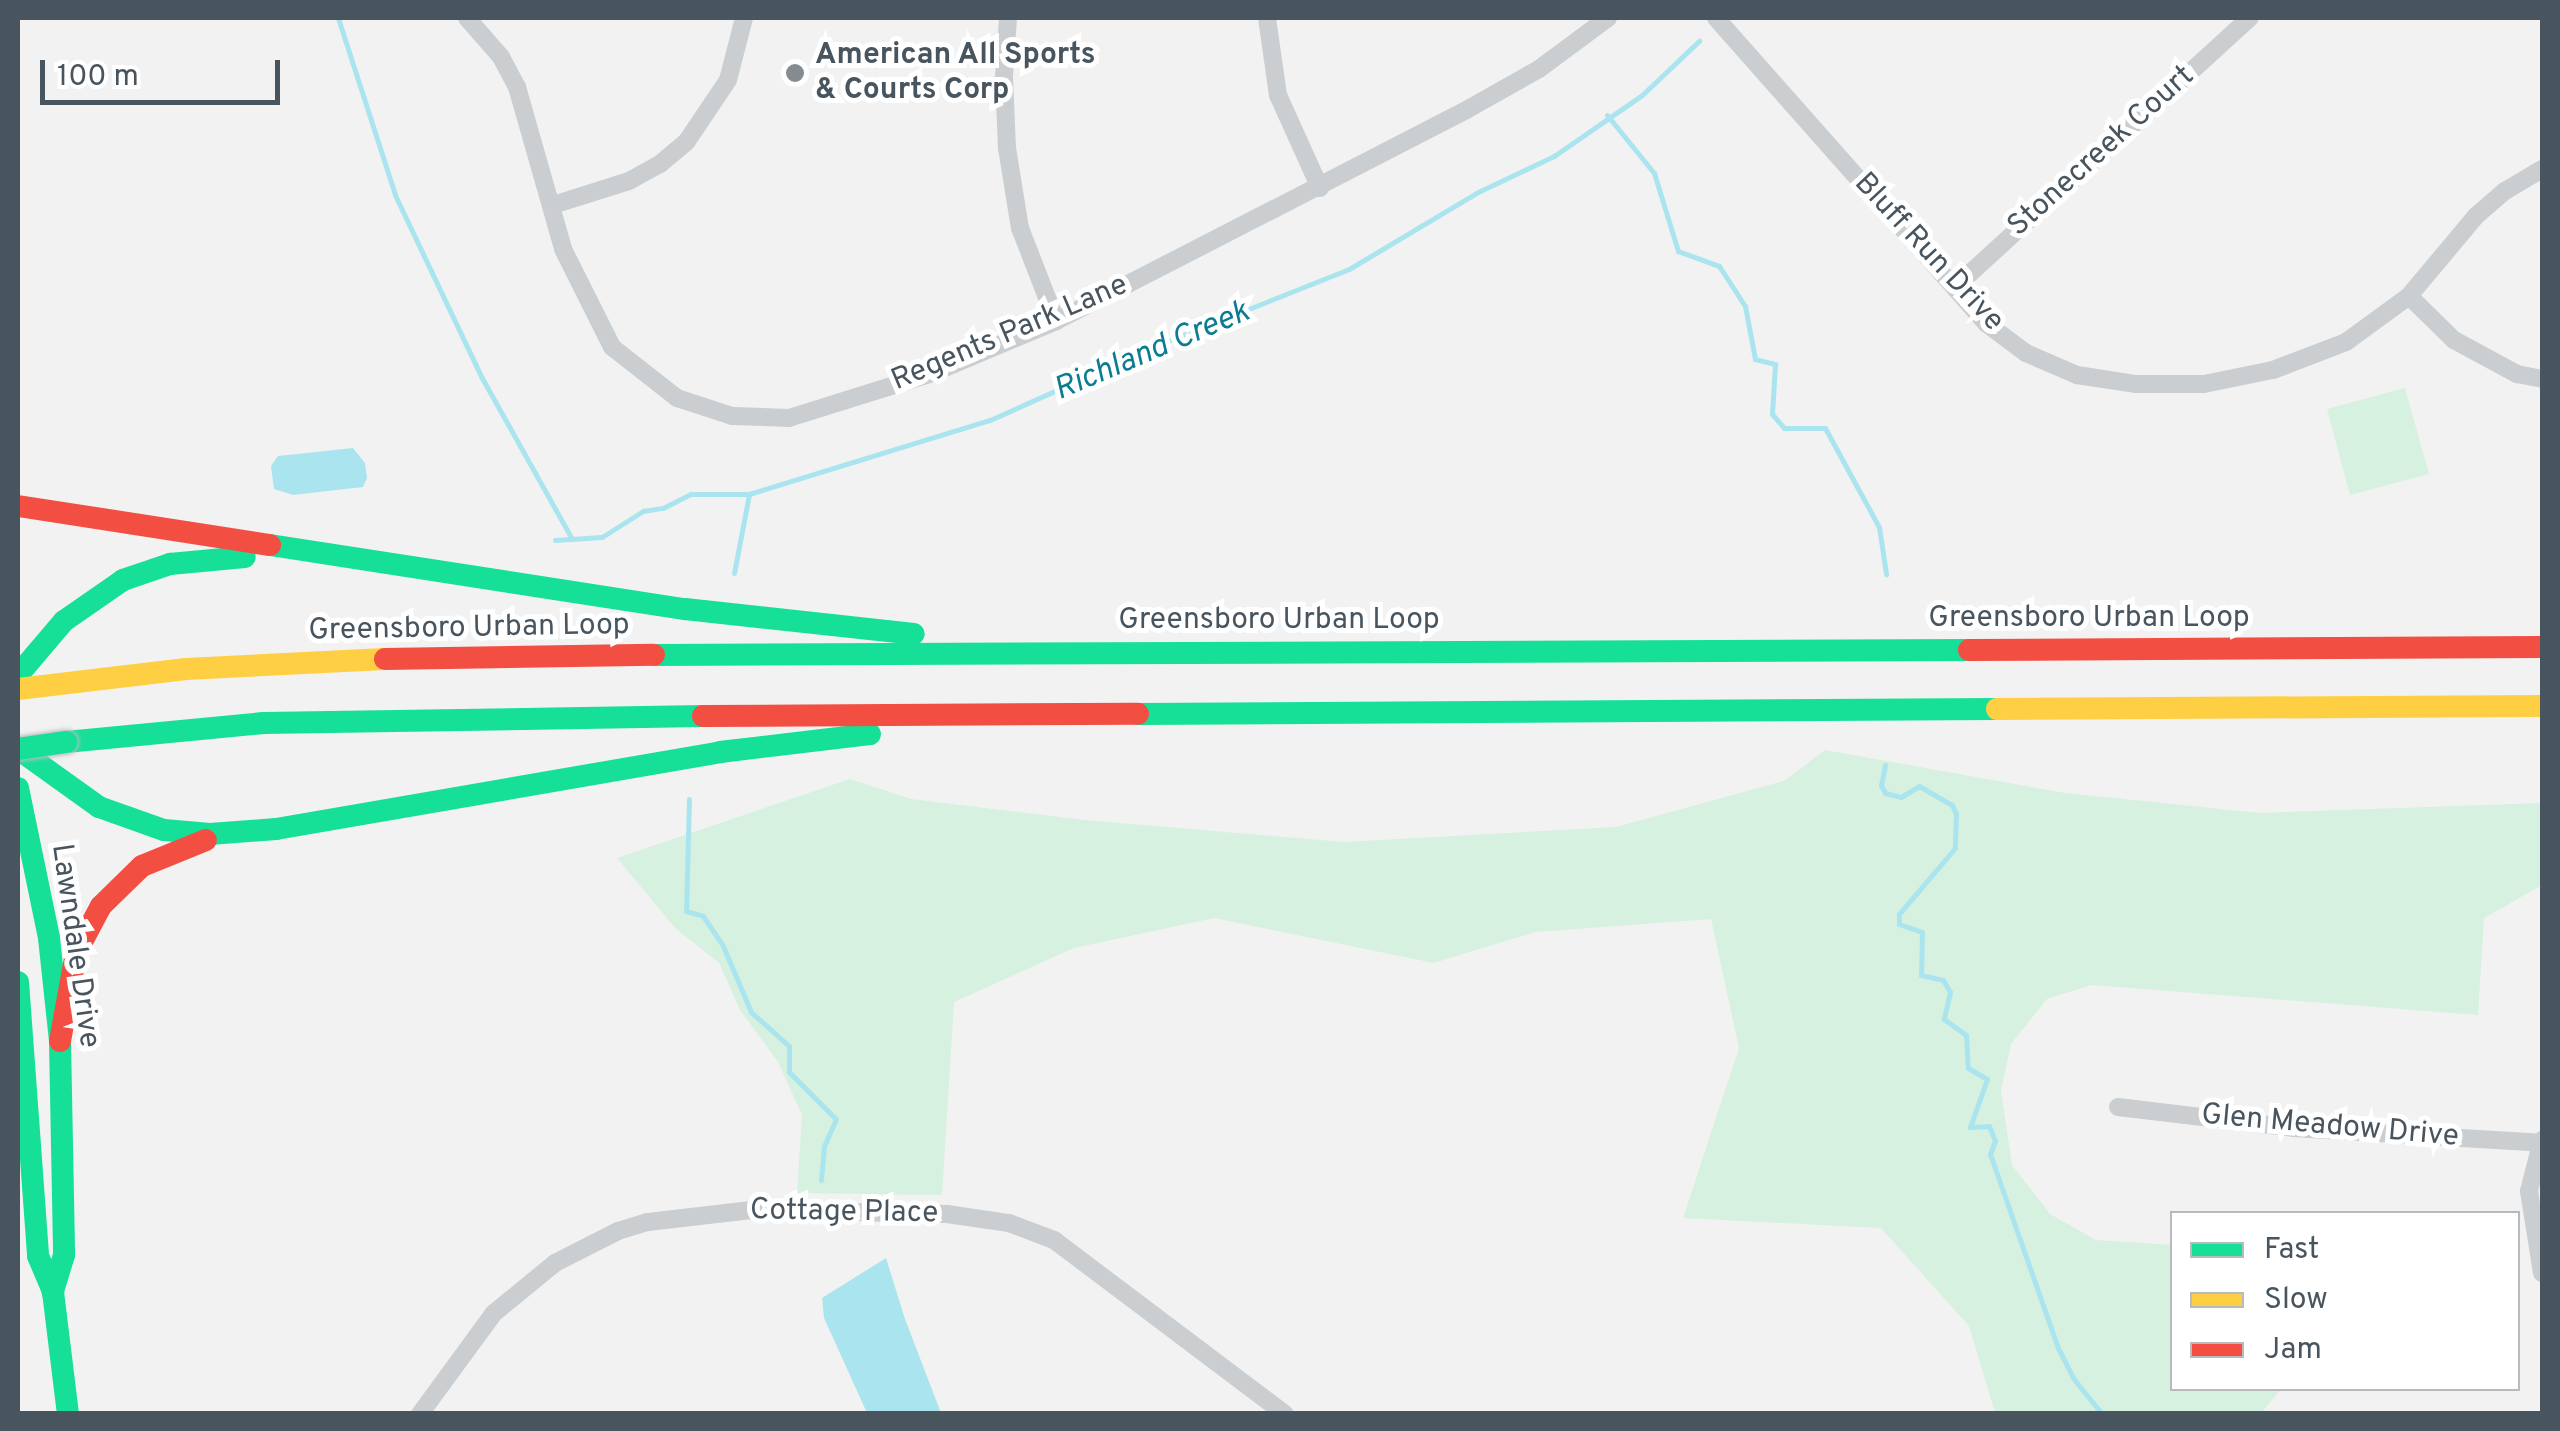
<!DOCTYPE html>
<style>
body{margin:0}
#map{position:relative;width:2560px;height:1431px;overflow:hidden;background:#f2f2f2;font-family:Overpass,sans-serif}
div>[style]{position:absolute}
.green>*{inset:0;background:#d6f1df}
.water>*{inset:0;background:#aae5ef}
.stream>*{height:5px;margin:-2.5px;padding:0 2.5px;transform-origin:2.5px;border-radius:2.5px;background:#aae5ef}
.street>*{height:18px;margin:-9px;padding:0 9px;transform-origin:9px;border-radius:9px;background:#cbced0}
.fast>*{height:22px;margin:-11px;padding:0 11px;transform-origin:11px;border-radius:11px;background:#16e098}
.slow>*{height:22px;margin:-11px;padding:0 11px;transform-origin:11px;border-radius:11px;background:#ffcf43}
.jam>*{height:22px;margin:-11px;padding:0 11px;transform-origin:11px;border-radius:11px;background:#f24e42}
.bridges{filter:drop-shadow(0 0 2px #b7bcc1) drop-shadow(0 0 2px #b7bcc1)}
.fast-bridge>*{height:22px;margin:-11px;padding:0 11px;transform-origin:11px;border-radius:11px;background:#16e098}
.dots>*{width:28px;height:28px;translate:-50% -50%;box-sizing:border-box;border:5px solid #fff;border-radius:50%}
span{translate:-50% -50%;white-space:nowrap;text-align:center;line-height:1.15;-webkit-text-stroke:10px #fff;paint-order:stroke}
.poi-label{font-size:30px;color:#48555f;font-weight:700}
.left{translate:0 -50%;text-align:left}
.street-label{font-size:30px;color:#48555f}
.water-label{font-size:32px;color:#0b7c91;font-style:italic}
.frame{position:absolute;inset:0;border:20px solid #48555f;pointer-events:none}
.legend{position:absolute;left:2170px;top:1211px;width:350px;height:180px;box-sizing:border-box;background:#fff;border:2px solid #b6bbbf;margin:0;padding:12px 18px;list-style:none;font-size:30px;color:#48555f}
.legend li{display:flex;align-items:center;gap:20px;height:50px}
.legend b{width:50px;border:2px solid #b6bbbf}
.scale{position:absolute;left:40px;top:60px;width:240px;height:45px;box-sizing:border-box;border:5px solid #48555f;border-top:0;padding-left:12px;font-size:30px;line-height:35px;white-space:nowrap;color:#48555f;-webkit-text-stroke:8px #fff;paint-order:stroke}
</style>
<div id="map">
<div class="green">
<i style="clip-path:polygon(2405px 388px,2429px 474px,2350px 495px,2327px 409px)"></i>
<i style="clip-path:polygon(1825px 750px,2065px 793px,2260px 813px,2542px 803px,2542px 885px,2484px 918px,2478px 1015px,2091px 985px,2047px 999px,2011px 1044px,2001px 1091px,2012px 1165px,2050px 1214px,2096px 1240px,2172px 1245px,2172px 1388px,2281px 1389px,2261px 1413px,1995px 1413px,1969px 1326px,1881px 1228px,1683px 1218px,1739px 1048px,1711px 919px,1535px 932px,1434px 963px,1214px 918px,1074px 948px,954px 1002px,942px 1195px,797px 1193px,802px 1115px,778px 1062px,740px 1010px,719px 963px,675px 928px,617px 858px,850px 779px,911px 799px,1085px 820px,1344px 842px,1616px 827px,1784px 781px)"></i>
</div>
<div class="water">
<i style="clip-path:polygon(353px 448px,365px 463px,367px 478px,363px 487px,293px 495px,274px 489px,271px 466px,278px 456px)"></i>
<i style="clip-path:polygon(886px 1258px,905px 1319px,941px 1413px,867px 1413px,824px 1318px,822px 1298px)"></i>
</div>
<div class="stream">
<i style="left:338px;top:18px;width:186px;rotate:72.1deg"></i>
<i style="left:395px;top:195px;width:203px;rotate:64.6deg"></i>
<i style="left:482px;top:378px;width:182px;rotate:60.8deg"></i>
<i style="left:1607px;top:115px;width:75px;rotate:51deg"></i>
<i style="left:1654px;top:173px;width:82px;rotate:72.9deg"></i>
<i style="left:1678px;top:251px;width:44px;rotate:20.1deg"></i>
<i style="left:1719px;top:266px;width:48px;rotate:57deg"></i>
<i style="left:1745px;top:306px;width:54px;rotate:79.3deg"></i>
<i style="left:1755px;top:359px;width:21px;rotate:14deg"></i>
<i style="left:1775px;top:364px;width:50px;rotate:93.4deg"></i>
<i style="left:1772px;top:414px;width:18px;rotate:49deg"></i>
<i style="left:1784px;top:428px;width:41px"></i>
<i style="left:1825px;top:428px;width:113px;rotate:61.4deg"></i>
<i style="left:1879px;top:527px;width:48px;rotate:81.5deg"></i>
<i style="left:555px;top:540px;width:47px;rotate:-3.7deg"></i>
<i style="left:602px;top:537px;width:49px;rotate:-32.4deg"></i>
<i style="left:643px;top:511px;width:20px;rotate:-9deg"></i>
<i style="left:663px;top:508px;width:31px;rotate:-27deg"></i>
<i style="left:691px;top:494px;width:58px"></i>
<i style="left:749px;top:494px;width:252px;rotate:-17.1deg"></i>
<i style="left:990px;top:420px;width:179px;rotate:-24.1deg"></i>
<i style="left:1153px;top:347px;width:211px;rotate:-21.7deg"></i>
<i style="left:1349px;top:269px;width:150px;rotate:-30.8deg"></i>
<i style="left:1478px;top:192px;width:84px;rotate:-25.3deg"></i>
<i style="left:1554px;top:156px;width:107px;rotate:-34.7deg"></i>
<i style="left:1642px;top:95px;width:79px;rotate:-43.5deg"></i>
<i style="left:734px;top:573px;width:80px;rotate:-79.2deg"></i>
<i style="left:1885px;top:765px;width:20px;rotate:101deg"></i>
<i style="left:1881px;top:785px;width:9px;rotate:63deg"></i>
<i style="left:1885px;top:793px;width:16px;rotate:14deg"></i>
<i style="left:1901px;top:797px;width:21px;rotate:-31deg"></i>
<i style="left:1919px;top:786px;width:38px;rotate:30deg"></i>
<i style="left:1952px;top:805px;width:10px;rotate:66deg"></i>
<i style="left:1956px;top:814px;width:34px;rotate:92deg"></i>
<i style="left:1955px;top:848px;width:87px;rotate:130.3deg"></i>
<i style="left:1899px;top:914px;width:10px;rotate:90deg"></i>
<i style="left:1899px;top:924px;width:24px;rotate:19deg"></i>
<i style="left:1922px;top:932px;width:43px;rotate:91.3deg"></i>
<i style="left:1921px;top:975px;width:23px;rotate:13deg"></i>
<i style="left:1943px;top:980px;width:14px;rotate:60deg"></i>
<i style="left:1950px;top:992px;width:28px;rotate:103deg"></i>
<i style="left:1944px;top:1019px;width:27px;rotate:36deg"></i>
<i style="left:1966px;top:1035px;width:33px;rotate:87deg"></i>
<i style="left:1968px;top:1068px;width:22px;rotate:30deg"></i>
<i style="left:1987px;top:1079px;width:51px;rotate:109.5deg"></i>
<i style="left:1970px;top:1127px;width:19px;rotate:-3deg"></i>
<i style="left:1989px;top:1126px;width:16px;rotate:68deg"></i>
<i style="left:1995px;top:1141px;width:14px;rotate:111deg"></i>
<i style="left:1990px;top:1154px;width:206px;rotate:70.7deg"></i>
<i style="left:2058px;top:1348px;width:34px;rotate:63deg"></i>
<i style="left:2073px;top:1378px;width:46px;rotate:51.1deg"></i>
<i style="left:689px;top:799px;width:112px;rotate:91.5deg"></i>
<i style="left:686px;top:911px;width:18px;rotate:16deg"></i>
<i style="left:703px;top:916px;width:36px;rotate:56deg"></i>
<i style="left:723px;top:946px;width:72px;rotate:67deg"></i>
<i style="left:751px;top:1012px;width:51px;rotate:41.8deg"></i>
<i style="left:789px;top:1046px;width:26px;rotate:90deg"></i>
<i style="left:789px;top:1072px;width:66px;rotate:45deg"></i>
<i style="left:836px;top:1119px;width:30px;rotate:114deg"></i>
<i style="left:824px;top:1146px;width:34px;rotate:95deg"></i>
</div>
<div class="street">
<i style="left:467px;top:18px;width:52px;rotate:48.9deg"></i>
<i style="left:501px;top:57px;width:34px;rotate:62deg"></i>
<i style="left:517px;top:87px;width:168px;rotate:74.1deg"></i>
<i style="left:563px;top:249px;width:110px;rotate:63.4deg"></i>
<i style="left:612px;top:347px;width:83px;rotate:38.1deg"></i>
<i style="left:677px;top:398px;width:58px;rotate:18.1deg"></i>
<i style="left:732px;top:416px;width:57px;rotate:2deg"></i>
<i style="left:789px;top:418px;width:151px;rotate:-17.4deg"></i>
<i style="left:933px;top:373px;width:134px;rotate:-22.9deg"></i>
<i style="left:1056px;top:321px;width:463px;rotate:-27.2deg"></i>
<i style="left:1468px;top:109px;width:81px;rotate:-29.4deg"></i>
<i style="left:1539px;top:69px;width:86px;rotate:-36.5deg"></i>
<i style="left:1008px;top:18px;width:59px;rotate:93.9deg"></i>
<i style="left:1004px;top:77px;width:71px;rotate:87.6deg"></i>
<i style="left:1007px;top:148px;width:81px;rotate:80.8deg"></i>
<i style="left:1020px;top:228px;width:100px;rotate:68.8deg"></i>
<i style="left:1267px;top:18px;width:78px;rotate:81.9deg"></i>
<i style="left:1278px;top:95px;width:102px;rotate:65.7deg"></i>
<i style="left:1716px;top:18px;width:409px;rotate:48.5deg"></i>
<i style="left:1987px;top:324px;width:49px;rotate:36.6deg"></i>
<i style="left:2026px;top:353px;width:56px;rotate:23.3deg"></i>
<i style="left:2077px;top:375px;width:60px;rotate:8.7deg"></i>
<i style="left:2136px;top:384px;width:68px"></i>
<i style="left:2204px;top:384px;width:70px;rotate:-11.5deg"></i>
<i style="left:2273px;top:370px;width:78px;rotate:-21deg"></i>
<i style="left:2346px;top:342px;width:78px;rotate:-36.1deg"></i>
<i style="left:2409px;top:296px;width:104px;rotate:-50.1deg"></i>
<i style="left:2476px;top:216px;width:38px;rotate:-41deg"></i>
<i style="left:2505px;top:191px;width:43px;rotate:-30.7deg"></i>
<i style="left:553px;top:205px;width:80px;rotate:-17.5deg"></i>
<i style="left:629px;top:181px;width:35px;rotate:-29deg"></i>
<i style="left:660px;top:164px;width:35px;rotate:-40deg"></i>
<i style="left:687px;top:141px;width:73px;rotate:-56.1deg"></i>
<i style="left:728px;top:80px;width:64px;rotate:-75.5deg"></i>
<i style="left:1955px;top:287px;width:399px;rotate:-42.4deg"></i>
<i style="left:2409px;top:296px;width:63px;rotate:44.4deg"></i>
<i style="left:2454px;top:340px;width:72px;rotate:28.4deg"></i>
<i style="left:2517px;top:374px;width:25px;rotate:11deg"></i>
<i style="left:2118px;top:1107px;width:176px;rotate:6.8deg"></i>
<i style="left:2293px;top:1128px;width:249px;rotate:3.4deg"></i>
<i style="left:2542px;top:1140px;width:53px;rotate:104.3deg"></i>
<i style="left:2529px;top:1191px;width:83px;rotate:81deg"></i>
<i style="left:420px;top:1414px;width:125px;rotate:-53.8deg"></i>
<i style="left:494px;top:1313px;width:79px;rotate:-39.3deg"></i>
<i style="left:555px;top:1263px;width:71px;rotate:-26.9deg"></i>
<i style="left:618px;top:1231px;width:31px;rotate:-17deg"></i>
<i style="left:648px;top:1222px;width:104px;rotate:-6.6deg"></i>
<i style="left:751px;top:1210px;width:196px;rotate:1.2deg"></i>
<i style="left:947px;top:1214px;width:63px;rotate:8.3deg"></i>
<i style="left:1009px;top:1223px;width:48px;rotate:20.7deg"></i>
<i style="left:1054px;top:1240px;width:289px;rotate:37deg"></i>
</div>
<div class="fast">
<i style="left:270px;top:545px;width:420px;rotate:8.8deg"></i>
<i style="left:685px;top:609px;width:230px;rotate:6.2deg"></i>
<i style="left:654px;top:655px;width:1315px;rotate:-0.22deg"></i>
<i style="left:18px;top:675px;width:71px;rotate:-49.6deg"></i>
<i style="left:64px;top:621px;width:72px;rotate:-34.8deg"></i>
<i style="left:123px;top:580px;width:50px;rotate:-18.8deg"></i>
<i style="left:170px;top:564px;width:75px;rotate:-5.3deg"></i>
<i style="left:1138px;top:714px;width:859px;rotate:-0.33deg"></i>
<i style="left:66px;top:742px;width:199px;rotate:-5.5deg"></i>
<i style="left:264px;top:723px;width:439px;rotate:-0.9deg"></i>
<i style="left:18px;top:749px;width:100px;rotate:35.6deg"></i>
<i style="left:99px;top:807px;width:69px;rotate:19.5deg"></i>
<i style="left:164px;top:830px;width:46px;rotate:5deg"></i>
<i style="left:210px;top:834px;width:66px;rotate:-4.3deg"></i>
<i style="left:276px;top:829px;width:451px;rotate:-9.8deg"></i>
<i style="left:720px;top:752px;width:151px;rotate:-6.8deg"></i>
<i style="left:18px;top:788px;width:153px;rotate:78.3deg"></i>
<i style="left:49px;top:938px;width:104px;rotate:83.9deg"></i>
<i style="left:60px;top:1041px;width:214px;rotate:88.9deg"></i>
<i style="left:64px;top:1255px;width:39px;rotate:107deg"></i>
<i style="left:18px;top:982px;width:275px;rotate:85.8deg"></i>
<i style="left:38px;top:1256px;width:39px;rotate:67deg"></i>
<i style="left:53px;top:1292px;width:123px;rotate:83deg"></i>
</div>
<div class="slow">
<i style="left:18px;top:689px;width:169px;rotate:-6.8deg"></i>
<i style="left:186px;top:669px;width:199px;rotate:-2.9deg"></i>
<i style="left:1997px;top:709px;width:545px;rotate:-0.32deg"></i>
</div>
<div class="jam">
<i style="left:18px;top:506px;width:255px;rotate:8.8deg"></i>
<i style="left:1969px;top:650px;width:573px;rotate:-0.3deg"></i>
<i style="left:385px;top:659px;width:269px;rotate:-0.9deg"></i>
<i style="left:703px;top:716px;width:435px;rotate:-0.3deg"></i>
<i style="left:60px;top:1041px;width:89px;rotate:-79.7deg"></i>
<i style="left:76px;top:953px;width:53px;rotate:-62deg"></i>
<i style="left:101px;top:906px;width:57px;rotate:-44.3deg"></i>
<i style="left:142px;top:866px;width:69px;rotate:-22.1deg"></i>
</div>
<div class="bridges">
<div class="fast-bridge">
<i style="left:18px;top:749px;width:49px;rotate:-8.3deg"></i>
</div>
</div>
<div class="dots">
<i style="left:795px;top:73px;background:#848c92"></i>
</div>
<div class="poi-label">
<span class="left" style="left:815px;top:73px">American All Sports<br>&amp; Courts Corp</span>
</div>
<div class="street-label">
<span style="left:2102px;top:152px;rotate:-42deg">Stonecreek Court</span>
<span style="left:1928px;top:253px;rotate:47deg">Bluff Run Drive</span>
<span style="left:1010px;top:334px;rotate:-23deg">Regents Park Lane</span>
<span style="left:2089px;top:619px">Greensboro Urban Loop</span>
<span style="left:1279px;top:621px">Greensboro Urban Loop</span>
<span style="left:469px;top:629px;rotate:-1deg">Greensboro Urban Loop</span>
<span style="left:74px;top:946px;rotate:82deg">Lawndale Drive</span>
<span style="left:2330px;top:1127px;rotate:5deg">Glen Meadow Drive</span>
<span style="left:844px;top:1213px;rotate:1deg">Cottage Place</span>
</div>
<div class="water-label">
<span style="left:1152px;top:352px;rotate:-23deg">Richland Creek</span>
</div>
<div class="frame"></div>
<ul class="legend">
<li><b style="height:12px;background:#16e098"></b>Fast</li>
<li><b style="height:12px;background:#ffcf43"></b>Slow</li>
<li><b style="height:12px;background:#f24e42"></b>Jam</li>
</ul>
<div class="scale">100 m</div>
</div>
